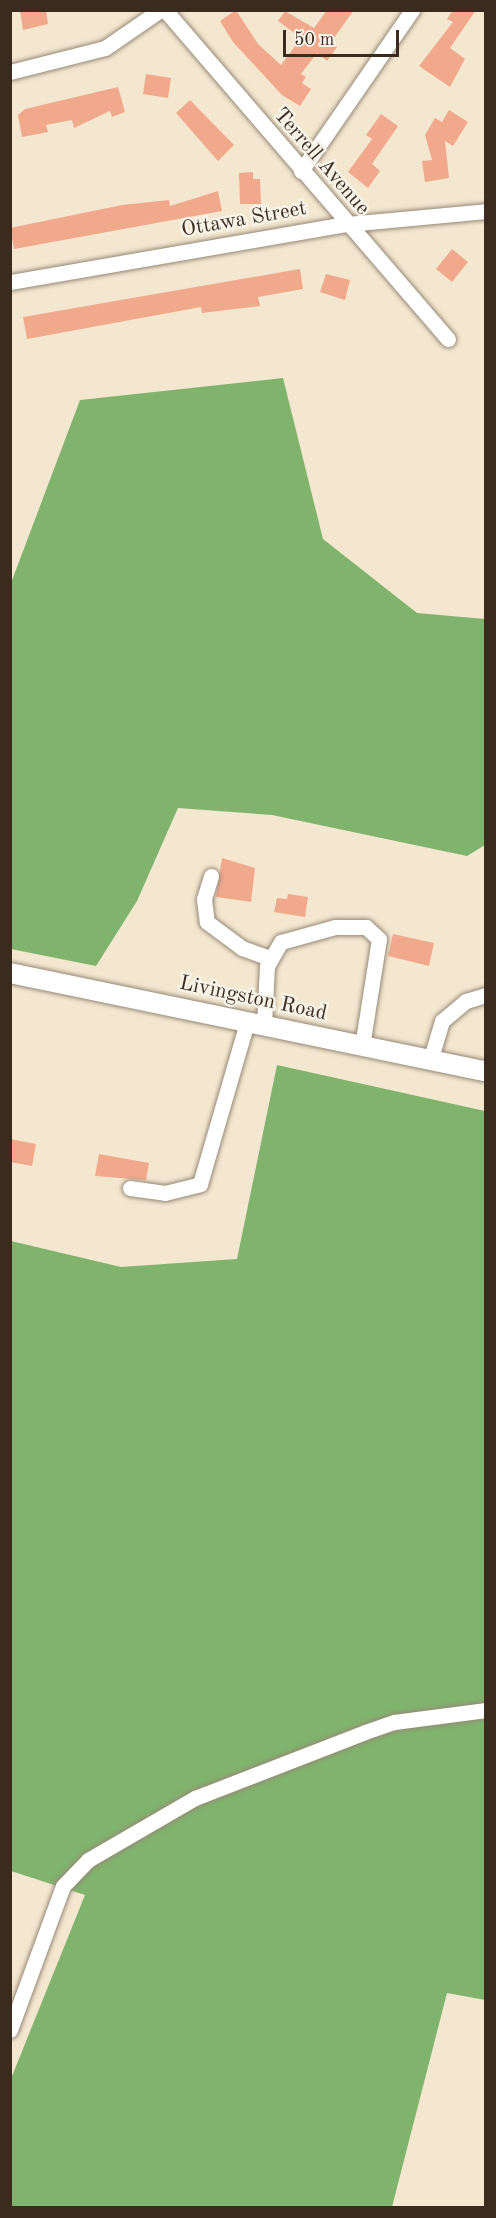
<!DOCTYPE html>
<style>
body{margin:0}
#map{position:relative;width:496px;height:2218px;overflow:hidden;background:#f3e7d0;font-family:"Old Standard TT",serif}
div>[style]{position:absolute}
.forest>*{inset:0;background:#80b36e}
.building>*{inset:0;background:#f1a98e}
.roads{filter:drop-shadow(0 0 2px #978877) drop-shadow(0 0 2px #978877)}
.minor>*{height:15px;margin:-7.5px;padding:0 7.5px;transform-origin:7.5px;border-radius:7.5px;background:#fff}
.major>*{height:20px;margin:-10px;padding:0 10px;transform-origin:10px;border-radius:10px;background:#fff}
span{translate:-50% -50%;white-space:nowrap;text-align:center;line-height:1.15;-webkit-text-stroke:5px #f7f3e8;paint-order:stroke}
.street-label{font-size:21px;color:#3b2a1e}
.frame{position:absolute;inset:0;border:12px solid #3b2a1e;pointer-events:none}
.scale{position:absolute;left:283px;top:30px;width:116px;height:27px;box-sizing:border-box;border:3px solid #3b2a1e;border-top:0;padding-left:8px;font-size:18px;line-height:21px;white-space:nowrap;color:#3b2a1e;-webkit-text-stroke:4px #f7f3e8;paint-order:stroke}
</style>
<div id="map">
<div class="forest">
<i style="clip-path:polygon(283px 378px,323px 539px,417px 613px,485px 619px,485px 845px,467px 856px,272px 815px,178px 808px,137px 901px,96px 966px,11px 949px,11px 583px,80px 400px)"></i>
<i style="clip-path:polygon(277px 1065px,485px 1111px,485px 2000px,447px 1993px,392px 2207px,11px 2207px,10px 2081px,85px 1895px,11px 1871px,11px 1241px,121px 1267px,237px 1259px)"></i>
</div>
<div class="building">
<i style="clip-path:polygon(20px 10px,46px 10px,48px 24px,23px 30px)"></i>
<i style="clip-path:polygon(236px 10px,258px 44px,281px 65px,301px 38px,278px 21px,285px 11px,314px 28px,327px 10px,354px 10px,331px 42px,337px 47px,327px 61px,317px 53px,301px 74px,306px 77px,302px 83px,311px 89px,300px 106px,282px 95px,233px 42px,220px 21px)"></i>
<i style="clip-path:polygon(453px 10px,476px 10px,450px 48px,465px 59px,450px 87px,419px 66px,453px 22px,447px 19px)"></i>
<i style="clip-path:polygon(146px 74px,171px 78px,168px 98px,143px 94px)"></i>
<i style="clip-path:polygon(118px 87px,125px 112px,112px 117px,110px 111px,74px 128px,72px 120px,46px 125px,48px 132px,22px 137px,18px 115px,25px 109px)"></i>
<i style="clip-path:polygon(190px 100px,234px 145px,218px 161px,176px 113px)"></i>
<i style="clip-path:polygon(449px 110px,468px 122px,453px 146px,445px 141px,449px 178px,425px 182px,422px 161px,432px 160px,425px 135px,435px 118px,442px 122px)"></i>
<i style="clip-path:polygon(381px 114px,398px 126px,372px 164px,380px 171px,368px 188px,348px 172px,372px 139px,366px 135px)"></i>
<i style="clip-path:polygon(253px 172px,253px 179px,260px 179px,261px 204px,240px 204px,239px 173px)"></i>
<i style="clip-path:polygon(218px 191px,222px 211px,14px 249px,10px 228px,122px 205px,169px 200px,170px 206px)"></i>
<i style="clip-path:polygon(452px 249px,468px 262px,452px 282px,436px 269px)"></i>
<i style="clip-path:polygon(300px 269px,303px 289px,258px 297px,260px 306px,202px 313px,201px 307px,27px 339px,23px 317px)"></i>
<i style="clip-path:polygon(326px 274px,350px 280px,345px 300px,320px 292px)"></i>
<i style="clip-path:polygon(222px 858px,255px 868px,251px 902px,216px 897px)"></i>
<i style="clip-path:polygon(288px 894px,308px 897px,305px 917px,274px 912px,277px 898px,287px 899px)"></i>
<i style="clip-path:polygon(393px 934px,434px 943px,429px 966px,388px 956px)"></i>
<i style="clip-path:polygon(10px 1139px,36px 1144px,32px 1166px,10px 1162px)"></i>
<i style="clip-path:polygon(99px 1154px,149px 1163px,146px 1180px,95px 1176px)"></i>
</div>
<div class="roads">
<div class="minor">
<i style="left:165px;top:10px;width:434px;rotate:49.3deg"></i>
<i style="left:10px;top:72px;width:98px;rotate:-14.2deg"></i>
<i style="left:105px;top:48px;width:67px;rotate:-34.6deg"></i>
<i style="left:301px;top:171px;width:196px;rotate:-55.4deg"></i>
<i style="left:10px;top:282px;width:342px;rotate:-9.8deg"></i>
<i style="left:347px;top:224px;width:140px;rotate:-5.3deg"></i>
<i style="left:211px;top:876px;width:24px;rotate:107deg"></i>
<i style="left:204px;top:899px;width:23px;rotate:83deg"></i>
<i style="left:207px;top:922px;width:44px;rotate:36.6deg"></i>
<i style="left:242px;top:948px;width:29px;rotate:20deg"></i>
<i style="left:264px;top:1025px;width:59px;rotate:-87.1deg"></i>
<i style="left:267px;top:966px;width:28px;rotate:-60deg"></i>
<i style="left:281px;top:942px;width:56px;rotate:-15.5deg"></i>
<i style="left:335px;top:927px;width:31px"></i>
<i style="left:366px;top:927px;width:18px;rotate:43deg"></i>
<i style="left:379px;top:939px;width:108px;rotate:99deg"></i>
<i style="left:430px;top:1061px;width:42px;rotate:-73.3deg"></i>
<i style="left:442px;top:1021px;width:31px;rotate:-40deg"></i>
<i style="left:466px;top:1001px;width:21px;rotate:-17deg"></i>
<i style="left:130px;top:1188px;width:35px;rotate:8deg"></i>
<i style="left:165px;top:1193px;width:36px;rotate:-14deg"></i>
<i style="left:200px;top:1184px;width:169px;rotate:-73.8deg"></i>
<i style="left:10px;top:2030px;width:153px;rotate:-69.8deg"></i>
<i style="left:63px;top:1886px;width:36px;rotate:-46deg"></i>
<i style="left:88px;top:1860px;width:124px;rotate:-30.1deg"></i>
<i style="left:195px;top:1798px;width:182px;rotate:-21.2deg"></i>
<i style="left:365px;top:1732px;width:31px;rotate:-19deg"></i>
<i style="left:394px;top:1722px;width:93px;rotate:-7.4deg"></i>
</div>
<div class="major">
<i style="left:10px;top:973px;width:486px;rotate:11.7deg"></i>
</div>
</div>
<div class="street-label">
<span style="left:321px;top:162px;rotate:49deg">Terrell Avenue</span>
<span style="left:244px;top:220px;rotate:-10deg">Ottawa Street</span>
<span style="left:253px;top:999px;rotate:12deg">Livingston Road</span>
</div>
<div class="frame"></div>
<div class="scale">50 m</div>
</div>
